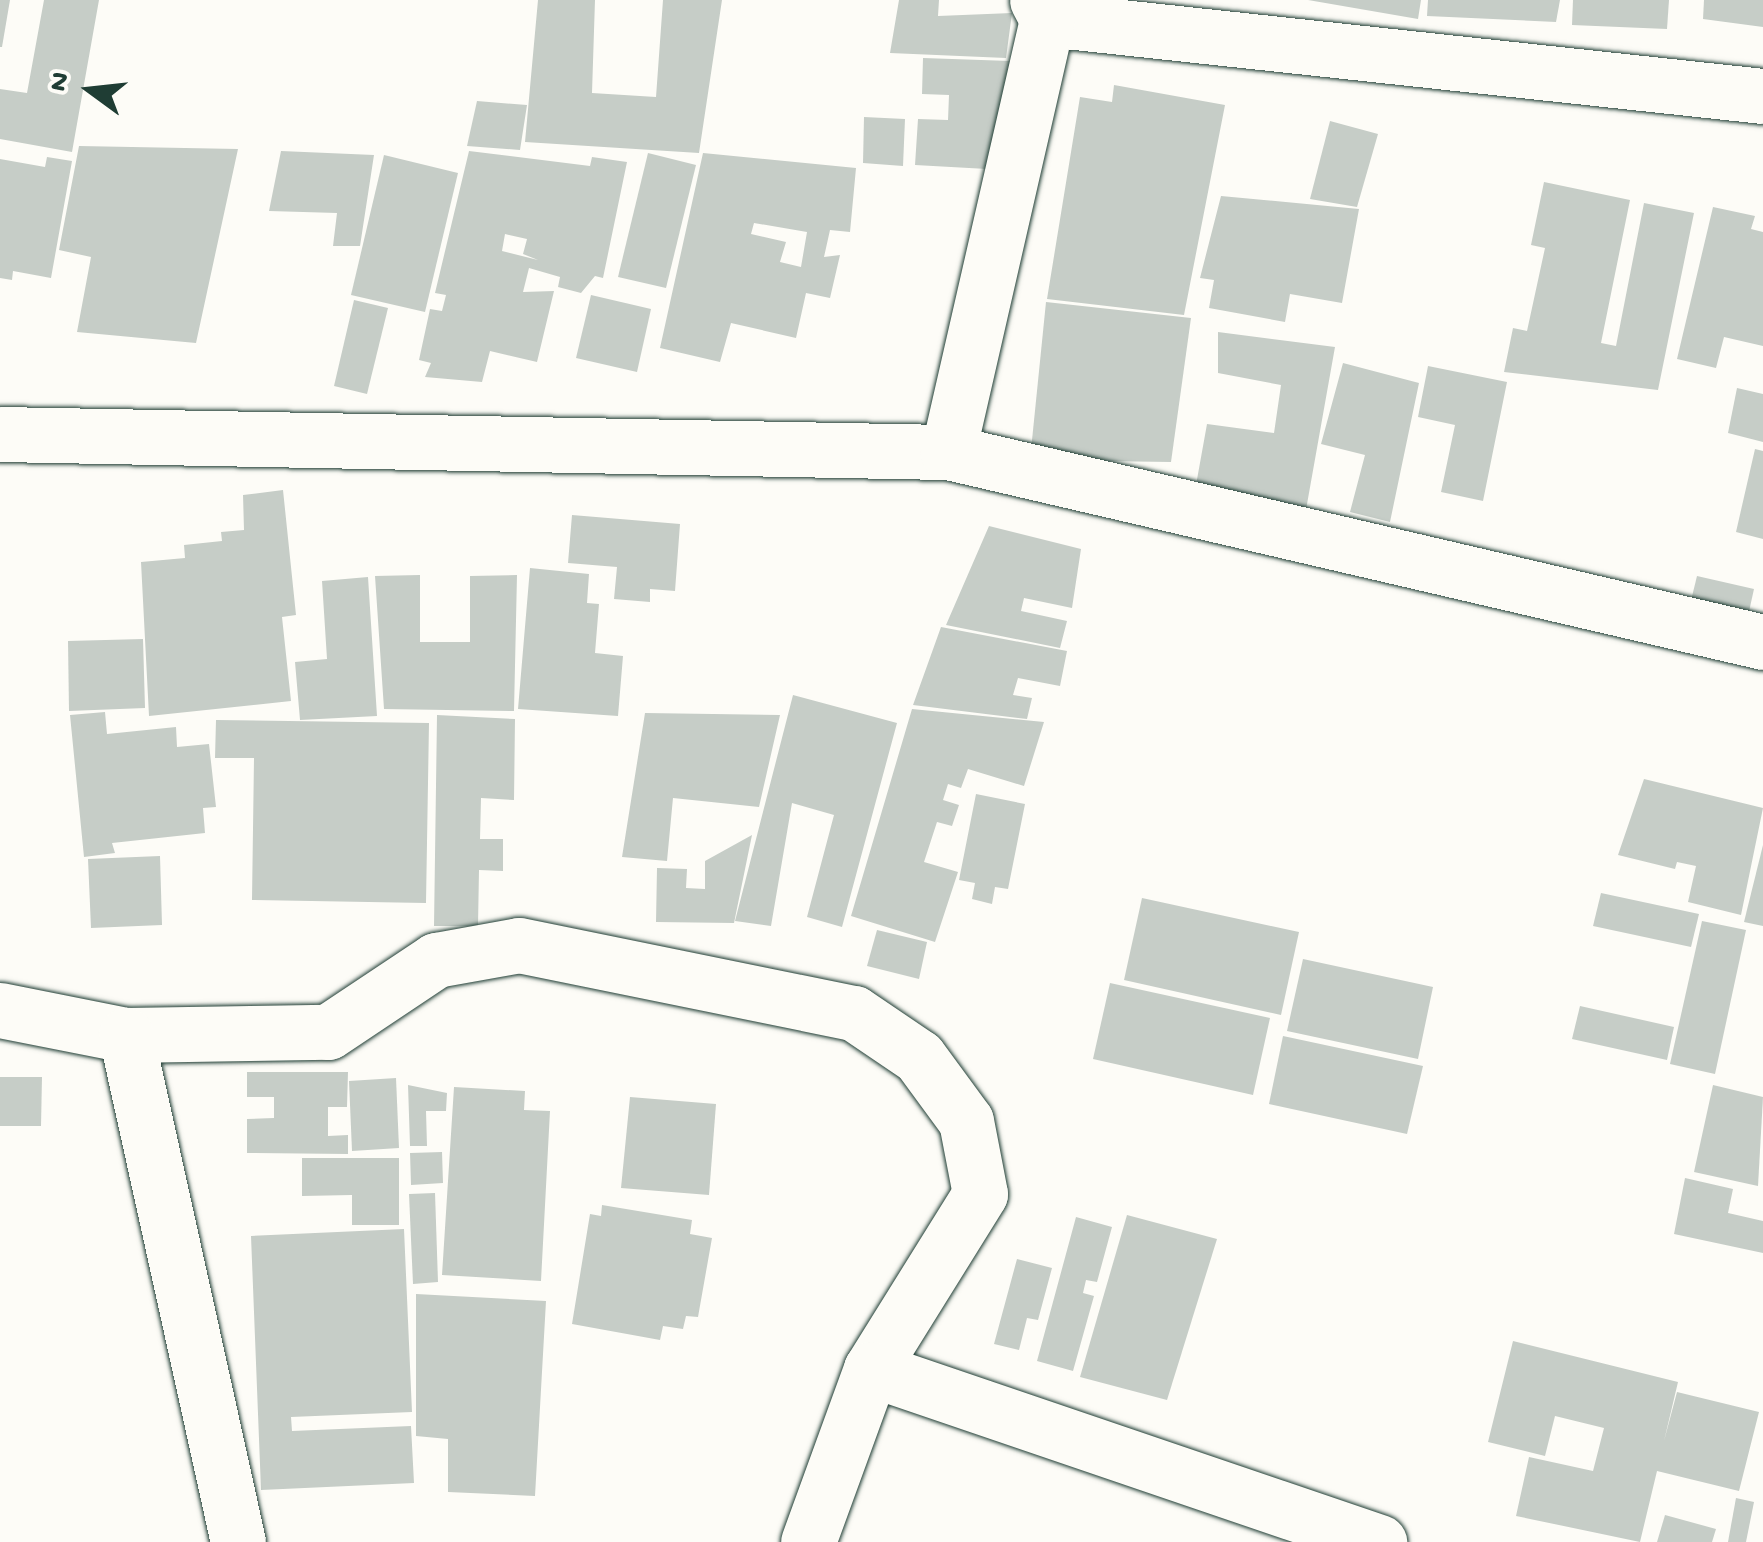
<!DOCTYPE html>
<style>
body{margin:0}
#map{position:relative;width:1763px;height:1542px;overflow:hidden;background:#fdfcf7;font-family:"Gochi Hand",sans-serif}
div>[style]{position:absolute}
.building>*{inset:0;background:#c6cdc7}
.roads{filter:drop-shadow(0 0 2px #1f3d34) drop-shadow(0 0 2px #1f3d34)}
.minor>*{height:55px;margin:-27.5px;padding:0 27.5px;transform-origin:27.5px;border-radius:27.5px;background:#fdfcf7}
span{translate:-50% -50%;white-space:nowrap;text-align:center;line-height:1.15;-webkit-text-stroke:10px #fdfcf7;paint-order:stroke}
.north{position:absolute;left:40px;top:40px;width:100px;height:100px;-webkit-text-stroke:8px #fdfcf7;paint-order:stroke;rotate:285deg;font-size:28px;font-weight:700;line-height:40px;text-align:center;color:#1f3d34}
.north::after{content:'';display:block;margin:auto;width:35px;height:45px;background:#1f3d34;clip-path:polygon(50% 0,100% 100%,50% 72%,0 100%)}
</style>
<div id="map">
<div class="building">
<i style="clip-path:polygon(0 0,10px 0,2px 47px,0 47px)"></i>
<i style="clip-path:polygon(44px 0,99px 0,72px 152px,0 139px,0 89px,27px 93px)"></i>
<i style="clip-path:polygon(538px 0,595px 0,592px 93px,656px 97px,663px 0,722px 0,699px 153px,525px 142px)"></i>
<i style="clip-path:polygon(899px 0,939px 0,938px 16px,1012px 13px,1006px 58px,890px 53px)"></i>
<i style="clip-path:polygon(1308px 0,1421px 0,1418px 19px)"></i>
<i style="clip-path:polygon(1428px 0,1560px 0,1556px 22px,1427px 16px)"></i>
<i style="clip-path:polygon(1573px 0,1669px 0,1667px 29px,1572px 25px)"></i>
<i style="clip-path:polygon(1704px 0,1763px 0,1763px 27px,1703px 19px)"></i>
<i style="clip-path:polygon(923px 58px,1010px 61px,1005px 170px,915px 165px,918px 119px,948px 120px,949px 95px,922px 94px)"></i>
<i style="clip-path:polygon(1114px 85px,1225px 105px,1184px 315px,1047px 299px,1080px 97px,1112px 102px)"></i>
<i style="clip-path:polygon(477px 101px,527px 105px,520px 150px,467px 146px)"></i>
<i style="clip-path:polygon(864px 117px,905px 119px,903px 166px,863px 163px)"></i>
<i style="clip-path:polygon(1330px 121px,1378px 134px,1357px 207px,1310px 199px)"></i>
<i style="clip-path:polygon(79px 146px,238px 149px,196px 343px,77px 332px,91px 257px,59px 250px)"></i>
<i style="clip-path:polygon(281px 151px,374px 155px,360px 246px,333px 246px,337px 213px,269px 211px)"></i>
<i style="clip-path:polygon(evenodd,469px 151px,590px 166px,592px 157px,627px 162px,603px 278px,595px 276px,581px 293px,558px 287px,560px 277px,529px 268px,523px 292px,554px 291px,537px 362px,490px 351px,482px 382px,425px 377px,431px 363px,419px 360px,430px 309px,442px 311px,446px 295px,435px 293px,469px 151px,505px 234px,527px 239px,523px 254px,538px 260px,502px 251px,505px 234px)"></i>
<i style="clip-path:polygon(648px 153px,696px 165px,666px 288px,618px 277px)"></i>
<i style="clip-path:polygon(evenodd,703px 153px,856px 168px,850px 232px,830px 230px,824px 257px,840px 255px,830px 298px,806px 293px,796px 338px,731px 323px,720px 362px,660px 348px,703px 153px,754px 223px,807px 232px,801px 267px,780px 262px,786px 242px,751px 234px,754px 223px)"></i>
<i style="clip-path:polygon(384px 155px,458px 173px,425px 312px,351px 295px)"></i>
<i style="clip-path:polygon(47px 157px,72px 161px,51px 278px,13px 271px,12px 280px,0 278px,0 159px,45px 167px)"></i>
<i style="clip-path:polygon(1544px 182px,1630px 200px,1601px 343px,1616px 346px,1644px 203px,1694px 213px,1658px 390px,1504px 372px,1513px 328px,1527px 331px,1545px 248px,1531px 245px)"></i>
<i style="clip-path:polygon(1221px 196px,1359px 209px,1342px 303px,1290px 294px,1285px 322px,1209px 308px,1214px 280px,1200px 278px)"></i>
<i style="clip-path:polygon(1713px 207px,1755px 216px,1751px 229px,1763px 232px,1763px 346px,1724px 337px,1716px 368px,1677px 359px)"></i>
<i style="clip-path:polygon(591px 295px,651px 309px,637px 372px,576px 358px)"></i>
<i style="clip-path:polygon(354px 300px,388px 308px,367px 394px,334px 386px)"></i>
<i style="clip-path:polygon(1046px 302px,1191px 318px,1171px 462px,1030px 460px)"></i>
<i style="clip-path:polygon(1218px 332px,1335px 347px,1304px 521px,1196px 485px,1207px 424px,1274px 433px,1281px 385px,1218px 373px)"></i>
<i style="clip-path:polygon(1343px 363px,1419px 383px,1390px 522px,1350px 512px,1365px 455px,1321px 444px)"></i>
<i style="clip-path:polygon(1428px 366px,1507px 382px,1483px 501px,1441px 492px,1455px 425px,1418px 417px)"></i>
<i style="clip-path:polygon(1737px 388px,1763px 394px,1763px 442px,1728px 433px)"></i>
<i style="clip-path:polygon(1755px 449px,1763px 451px,1763px 539px,1736px 532px)"></i>
<i style="clip-path:polygon(283px 490px,296px 615px,282px 617px,291px 701px,149px 716px,141px 562px,185px 558px,184px 545px,222px 541px,221px 532px,244px 530px,243px 495px)"></i>
<i style="clip-path:polygon(572px 515px,680px 524px,675px 591px,650px 589px,650px 602px,614px 599px,617px 567px,568px 563px)"></i>
<i style="clip-path:polygon(989px 526px,1081px 549px,1072px 608px,1024px 598px,1021px 611px,1067px 621px,1060px 648px,946px 625px)"></i>
<i style="clip-path:polygon(530px 568px,589px 574px,587px 603px,599px 604px,595px 653px,623px 656px,618px 716px,518px 709px)"></i>
<i style="clip-path:polygon(420px 575px,420px 642px,470px 642px,470px 576px,517px 575px,514px 711px,384px 709px,375px 576px)"></i>
<i style="clip-path:polygon(1697px 576px,1754px 589px,1744px 634px,1686px 621px)"></i>
<i style="clip-path:polygon(368px 577px,377px 716px,300px 720px,295px 662px,327px 659px,322px 581px)"></i>
<i style="clip-path:polygon(941px 627px,1067px 651px,1060px 686px,1018px 678px,1013px 695px,1032px 698px,1027px 719px,913px 705px)"></i>
<i style="clip-path:polygon(143px 639px,145px 708px,69px 711px,68px 641px)"></i>
<i style="clip-path:polygon(793px 695px,897px 723px,842px 927px,807px 917px,834px 815px,792px 803px,771px 926px,735px 921px)"></i>
<i style="clip-path:polygon(912px 709px,1044px 722px,1024px 786px,968px 769px,961px 788px,948px 784px,943px 800px,959px 805px,952px 826px,937px 822px,924px 862px,958px 872px,935px 942px,851px 916px)"></i>
<i style="clip-path:polygon(105px 712px,107px 734px,176px 727px,177px 747px,209px 744px,216px 807px,203px 808px,205px 833px,112px 843px,115px 853px,84px 857px,70px 715px)"></i>
<i style="clip-path:polygon(645px 713px,780px 715px,759px 807px,673px 798px,667px 861px,622px 857px)"></i>
<i style="clip-path:polygon(437px 715px,515px 719px,514px 800px,481px 798px,480px 839px,503px 839px,503px 871px,479px 870px,478px 926px,434px 926px)"></i>
<i style="clip-path:polygon(216px 720px,429px 723px,426px 903px,252px 900px,254px 758px,215px 758px)"></i>
<i style="clip-path:polygon(1644px 779px,1763px 808px,1741px 915px,1688px 902px,1696px 866px,1677px 862px,1675px 869px,1618px 855px)"></i>
<i style="clip-path:polygon(976px 794px,1025px 804px,1008px 889px,995px 887px,992px 904px,972px 899px,975px 883px,959px 880px)"></i>
<i style="clip-path:polygon(752px 835px,734px 923px,656px 922px,657px 868px,687px 869px,686px 888px,705px 889px,705px 861px)"></i>
<i style="clip-path:polygon(1763px 845px,1763px 926px,1744px 922px)"></i>
<i style="clip-path:polygon(160px 856px,162px 925px,91px 928px,88px 859px)"></i>
<i style="clip-path:polygon(1601px 893px,1699px 914px,1691px 947px,1593px 926px)"></i>
<i style="clip-path:polygon(1142px 898px,1299px 932px,1281px 1015px,1124px 980px)"></i>
<i style="clip-path:polygon(1702px 921px,1746px 930px,1715px 1074px,1670px 1064px)"></i>
<i style="clip-path:polygon(877px 930px,927px 942px,919px 979px,867px 966px)"></i>
<i style="clip-path:polygon(1303px 959px,1433px 987px,1418px 1059px,1287px 1031px)"></i>
<i style="clip-path:polygon(1110px 983px,1270px 1018px,1253px 1095px,1093px 1059px)"></i>
<i style="clip-path:polygon(1580px 1006px,1674px 1027px,1667px 1060px,1572px 1039px)"></i>
<i style="clip-path:polygon(1283px 1036px,1423px 1066px,1407px 1134px,1269px 1104px)"></i>
<i style="clip-path:polygon(247px 1072px,348px 1072px,347px 1107px,328px 1107px,328px 1136px,348px 1135px,348px 1154px,247px 1153px,247px 1119px,274px 1118px,274px 1097px,247px 1097px)"></i>
<i style="clip-path:polygon(0 1077px,42px 1077px,41px 1126px,0 1126px)"></i>
<i style="clip-path:polygon(396px 1078px,399px 1148px,352px 1151px,349px 1081px)"></i>
<i style="clip-path:polygon(408px 1085px,447px 1093px,446px 1111px,426px 1111px,427px 1146px,410px 1146px)"></i>
<i style="clip-path:polygon(1713px 1085px,1763px 1097px,1758px 1186px,1694px 1172px)"></i>
<i style="clip-path:polygon(454px 1087px,525px 1091px,524px 1110px,550px 1111px,541px 1281px,442px 1275px)"></i>
<i style="clip-path:polygon(630px 1097px,716px 1104px,709px 1195px,621px 1188px)"></i>
<i style="clip-path:polygon(442px 1152px,443px 1183px,411px 1185px,410px 1153px)"></i>
<i style="clip-path:polygon(302px 1158px,399px 1158px,399px 1225px,352px 1225px,352px 1195px,302px 1196px)"></i>
<i style="clip-path:polygon(1685px 1178px,1733px 1189px,1728px 1213px,1763px 1221px,1763px 1253px,1674px 1234px)"></i>
<i style="clip-path:polygon(435px 1193px,438px 1282px,413px 1284px,409px 1194px)"></i>
<i style="clip-path:polygon(602px 1205px,692px 1220px,690px 1234px,712px 1238px,698px 1317px,686px 1316px,683px 1329px,663px 1326px,660px 1340px,572px 1324px,590px 1214px,601px 1216px)"></i>
<i style="clip-path:polygon(1127px 1215px,1217px 1239px,1167px 1400px,1080px 1377px)"></i>
<i style="clip-path:polygon(1076px 1217px,1112px 1227px,1097px 1282px,1086px 1280px,1083px 1293px,1094px 1296px,1073px 1371px,1037px 1361px)"></i>
<i style="clip-path:polygon(404px 1229px,412px 1412px,291px 1417px,292px 1431px,411px 1426px,414px 1483px,261px 1490px,251px 1236px)"></i>
<i style="clip-path:polygon(1017px 1259px,1052px 1268px,1038px 1320px,1027px 1318px,1019px 1350px,994px 1344px)"></i>
<i style="clip-path:polygon(416px 1294px,546px 1301px,535px 1496px,448px 1492px,448px 1439px,416px 1436px)"></i>
<i style="clip-path:polygon(1513px 1341px,1678px 1382px,1664px 1441px,1677px 1392px,1759px 1412px,1739px 1491px,1657px 1471px,1640px 1542px,1516px 1516px,1529px 1457px,1593px 1471px,1604px 1428px,1555px 1416px,1545px 1456px,1488px 1442px)"></i>
<i style="clip-path:polygon(1736px 1498px,1754px 1502px,1746px 1542px,1728px 1542px)"></i>
<i style="clip-path:polygon(1665px 1515px,1716px 1529px,1712px 1542px,1657px 1542px)"></i>
</div>
<div class="roads">
<div class="minor">
<i style="left:1047px;top:19px;width:720px;rotate:6.14deg"></i>
<i style="left:0;top:434px;width:948px;rotate:1.09deg"></i>
<i style="left:948px;top:452px;width:837px;rotate:13.12deg"></i>
<i style="left:948px;top:452px;width:444px;rotate:-77.1deg"></i>
<i style="left:1047px;top:19px;width:21px;rotate:-118deg"></i>
<i style="left:0;top:1010px;width:128px;rotate:11.2deg"></i>
<i style="left:126px;top:1035px;width:202px;rotate:-0.9deg"></i>
<i style="left:328px;top:1032px;width:130px;rotate:-33.7deg"></i>
<i style="left:436px;top:960px;width:84px;rotate:-10.2deg"></i>
<i style="left:519px;top:945px;width:342px;rotate:11.5deg"></i>
<i style="left:854px;top:1013px;width:78px;rotate:34.1deg"></i>
<i style="left:919px;top:1057px;width:79px;rotate:53.7deg"></i>
<i style="left:966px;top:1121px;width:74px;rotate:79.1deg"></i>
<i style="left:980px;top:1194px;width:206px;rotate:121.9deg"></i>
<i style="left:871px;top:1369px;width:184px;rotate:110deg"></i>
<i style="left:126px;top:1035px;width:519px;rotate:77.54deg"></i>
<i style="left:871px;top:1369px;width:537px;rotate:18.81deg"></i>
</div>
</div>
<div class="north">N</div>
</div>
